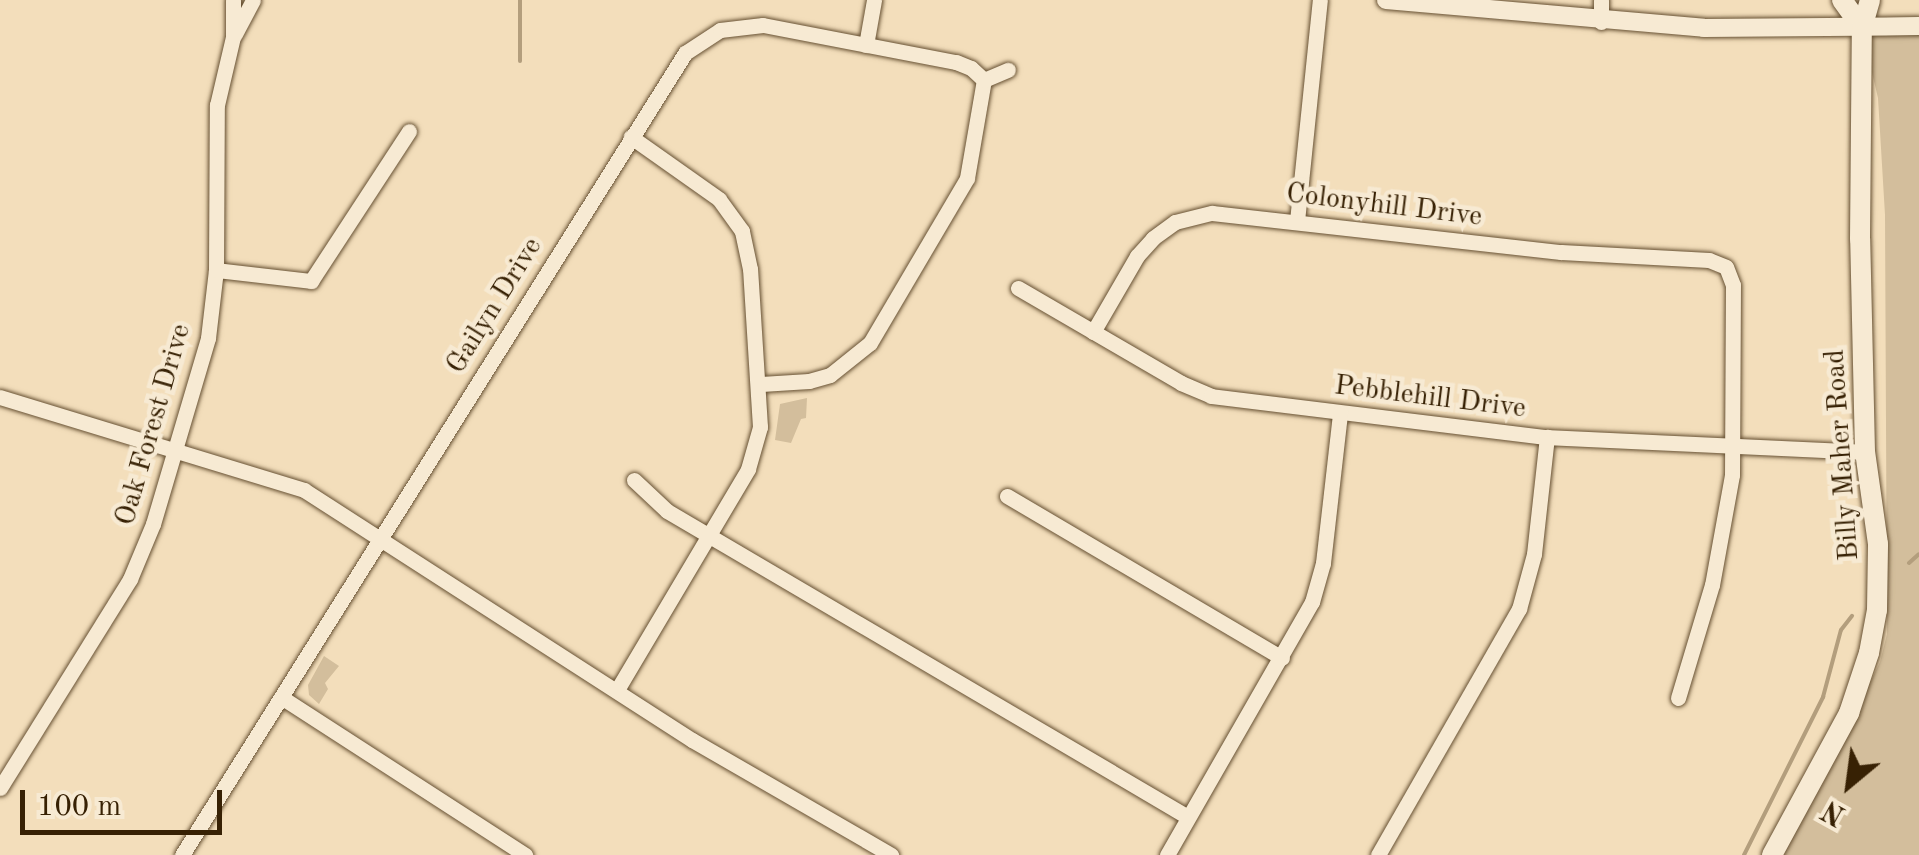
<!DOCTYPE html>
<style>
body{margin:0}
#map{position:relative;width:1919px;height:855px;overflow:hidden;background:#f3debb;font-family:"Old Standard TT",serif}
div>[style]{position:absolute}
.green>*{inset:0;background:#d3be9c}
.stream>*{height:4px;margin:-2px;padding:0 2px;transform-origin:2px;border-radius:2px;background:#b39e7d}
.roads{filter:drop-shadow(0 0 2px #665032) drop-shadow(0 0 2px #665032)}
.minor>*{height:15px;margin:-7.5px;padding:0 7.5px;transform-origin:7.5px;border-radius:7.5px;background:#f7ead3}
.tertiary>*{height:18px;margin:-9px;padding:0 9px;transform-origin:9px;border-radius:9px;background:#f7ead3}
.secondary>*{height:20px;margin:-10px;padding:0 10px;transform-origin:10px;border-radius:10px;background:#f7ead3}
span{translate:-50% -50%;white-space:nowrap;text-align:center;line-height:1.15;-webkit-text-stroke:9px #f7ead3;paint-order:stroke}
.street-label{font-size:28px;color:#372104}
.north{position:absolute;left:1799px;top:735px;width:100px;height:100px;-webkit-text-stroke:8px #f7ead3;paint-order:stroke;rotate:209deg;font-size:28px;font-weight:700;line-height:40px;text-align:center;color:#372104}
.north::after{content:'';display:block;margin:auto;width:35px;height:45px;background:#372104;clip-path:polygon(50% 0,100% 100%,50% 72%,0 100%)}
.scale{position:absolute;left:20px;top:790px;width:202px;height:45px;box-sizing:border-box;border:5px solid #372104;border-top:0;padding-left:12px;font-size:30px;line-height:35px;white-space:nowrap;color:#372104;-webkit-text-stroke:8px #f7ead3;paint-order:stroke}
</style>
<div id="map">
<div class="green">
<i style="clip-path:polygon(1919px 25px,1919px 855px,1768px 855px,1861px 701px,1880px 662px,1887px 634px,1885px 215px,1878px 98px,1861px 26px)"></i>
<i style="clip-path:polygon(807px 398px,806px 418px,801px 419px,791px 443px,775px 440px,780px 404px)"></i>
<i style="clip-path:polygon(324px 656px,339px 666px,325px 683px,328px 689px,319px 704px,309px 695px,308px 685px)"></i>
</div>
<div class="stream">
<i style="left:520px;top:61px;width:61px;rotate:-90deg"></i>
<i style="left:1909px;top:563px;width:13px;rotate:-42deg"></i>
<i style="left:1744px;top:855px;width:177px;rotate:-63.4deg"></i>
<i style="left:1823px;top:697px;width:69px;rotate:-75deg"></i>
<i style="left:1841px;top:630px;width:18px;rotate:-52deg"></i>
</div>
<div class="roads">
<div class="minor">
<i style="left:1601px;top:22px;width:22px;rotate:-90deg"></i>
<i style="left:235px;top:34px;width:38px;rotate:-62deg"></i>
<i style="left:866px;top:45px;width:46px;rotate:-79.9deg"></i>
<i style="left:984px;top:80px;width:26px;rotate:-23deg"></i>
<i style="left:1297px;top:221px;width:222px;rotate:-84.1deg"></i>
<i style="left:216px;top:270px;width:96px;rotate:6.6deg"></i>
<i style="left:311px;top:281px;width:179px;rotate:-56.8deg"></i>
<i style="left:1018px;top:288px;width:189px;rotate:30.2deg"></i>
<i style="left:1181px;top:383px;width:33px;rotate:23deg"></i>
<i style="left:1211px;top:396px;width:338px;rotate:7deg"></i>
<i style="left:1547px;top:437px;width:318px;rotate:2.7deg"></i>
<i style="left:1093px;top:332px;width:88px;rotate:-59.9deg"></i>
<i style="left:1137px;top:256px;width:24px;rotate:-48deg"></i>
<i style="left:1153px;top:238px;width:27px;rotate:-36deg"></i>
<i style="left:1175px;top:222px;width:38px;rotate:-14deg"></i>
<i style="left:1212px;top:213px;width:351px;rotate:6.4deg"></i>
<i style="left:1561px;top:252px;width:148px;rotate:3.1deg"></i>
<i style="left:1709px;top:260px;width:18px;rotate:22deg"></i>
<i style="left:761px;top:384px;width:48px;rotate:-3.6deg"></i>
<i style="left:809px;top:381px;width:22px;rotate:-16deg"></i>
<i style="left:830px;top:375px;width:51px;rotate:-38.7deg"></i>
<i style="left:870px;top:343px;width:191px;rotate:-59.5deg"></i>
<i style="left:967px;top:178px;width:99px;rotate:-80.2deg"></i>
<i style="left:0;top:397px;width:318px;rotate:17deg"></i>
<i style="left:304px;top:490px;width:462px;rotate:32.8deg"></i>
<i style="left:692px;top:740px;width:230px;rotate:30deg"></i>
<i style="left:634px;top:480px;width:45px;rotate:43.2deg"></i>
<i style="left:667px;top:511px;width:604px;rotate:30.43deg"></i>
<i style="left:1007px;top:496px;width:319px;rotate:30.5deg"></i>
<i style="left:617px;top:690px;width:257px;rotate:-59.3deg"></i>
<i style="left:748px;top:469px;width:44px;rotate:-74.1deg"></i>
<i style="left:760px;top:427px;width:158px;rotate:-93.6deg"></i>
<i style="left:750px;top:269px;width:39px;rotate:-102deg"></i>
<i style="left:742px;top:231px;width:39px;rotate:-126deg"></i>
<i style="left:719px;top:199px;width:108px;rotate:-144.8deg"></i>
<i style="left:281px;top:697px;width:291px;rotate:32.9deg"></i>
<i style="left:1678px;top:698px;width:118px;rotate:-73.3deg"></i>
<i style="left:1712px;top:585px;width:112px;rotate:-79.7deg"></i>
<i style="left:1732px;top:475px;width:190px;rotate:-89.7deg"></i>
<i style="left:1733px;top:285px;width:19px;rotate:-111deg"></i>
<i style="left:0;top:788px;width:246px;rotate:-58.1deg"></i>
<i style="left:130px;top:579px;width:60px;rotate:-67.3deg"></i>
<i style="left:153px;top:524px;width:194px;rotate:-73.5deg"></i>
<i style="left:208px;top:338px;width:68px;rotate:-83.3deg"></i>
<i style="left:216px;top:270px;width:165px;rotate:-89.7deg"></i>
<i style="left:217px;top:105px;width:70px;rotate:-76.8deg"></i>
<i style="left:233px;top:37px;width:37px;rotate:-90deg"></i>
<i style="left:182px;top:855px;width:947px;rotate:-57.9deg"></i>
<i style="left:685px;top:53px;width:42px;rotate:-33.3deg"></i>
<i style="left:720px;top:30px;width:43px;rotate:-6.6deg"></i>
<i style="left:763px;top:25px;width:197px;rotate:10.9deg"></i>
<i style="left:956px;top:62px;width:16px;rotate:22deg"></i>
<i style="left:971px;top:68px;width:18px;rotate:43deg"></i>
<i style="left:1167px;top:855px;width:292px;rotate:-60.2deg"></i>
<i style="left:1312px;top:602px;width:41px;rotate:-74.2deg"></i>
<i style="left:1323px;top:563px;width:151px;rotate:-83.5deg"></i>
<i style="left:1378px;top:855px;width:284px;rotate:-60.2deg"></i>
<i style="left:1519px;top:609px;width:57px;rotate:-74.7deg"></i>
<i style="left:1534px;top:554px;width:118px;rotate:-83.7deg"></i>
</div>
<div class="tertiary">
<i style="left:1386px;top:0;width:319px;rotate:5deg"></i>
<i style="left:1704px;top:28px;width:215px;rotate:-0.5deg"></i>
</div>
<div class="secondary">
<i style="left:1842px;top:0;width:34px;rotate:54deg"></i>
<i style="left:1772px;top:855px;width:162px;rotate:-61.5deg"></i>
<i style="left:1849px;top:713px;width:63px;rotate:-71.6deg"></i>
<i style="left:1869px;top:653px;width:44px;rotate:-79.5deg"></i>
<i style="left:1877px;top:610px;width:66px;rotate:-89.1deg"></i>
<i style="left:1878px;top:544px;width:93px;rotate:-98deg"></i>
<i style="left:1865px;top:452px;width:213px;rotate:-91.3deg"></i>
<i style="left:1860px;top:239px;width:211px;rotate:-89.5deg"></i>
<i style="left:1862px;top:28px;width:29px;rotate:-74deg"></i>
</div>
</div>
<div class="street-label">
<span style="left:1384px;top:206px;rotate:7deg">Colonyhill Drive</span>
<span style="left:495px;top:306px;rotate:-58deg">Gailyn Drive</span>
<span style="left:1430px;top:398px;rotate:7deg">Pebblehill Drive</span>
<span style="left:154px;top:425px;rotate:-74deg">Oak Forest Drive</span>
<span style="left:1843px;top:455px;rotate:-94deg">Billy Maher Road</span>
</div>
<div class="north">N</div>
<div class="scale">100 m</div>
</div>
